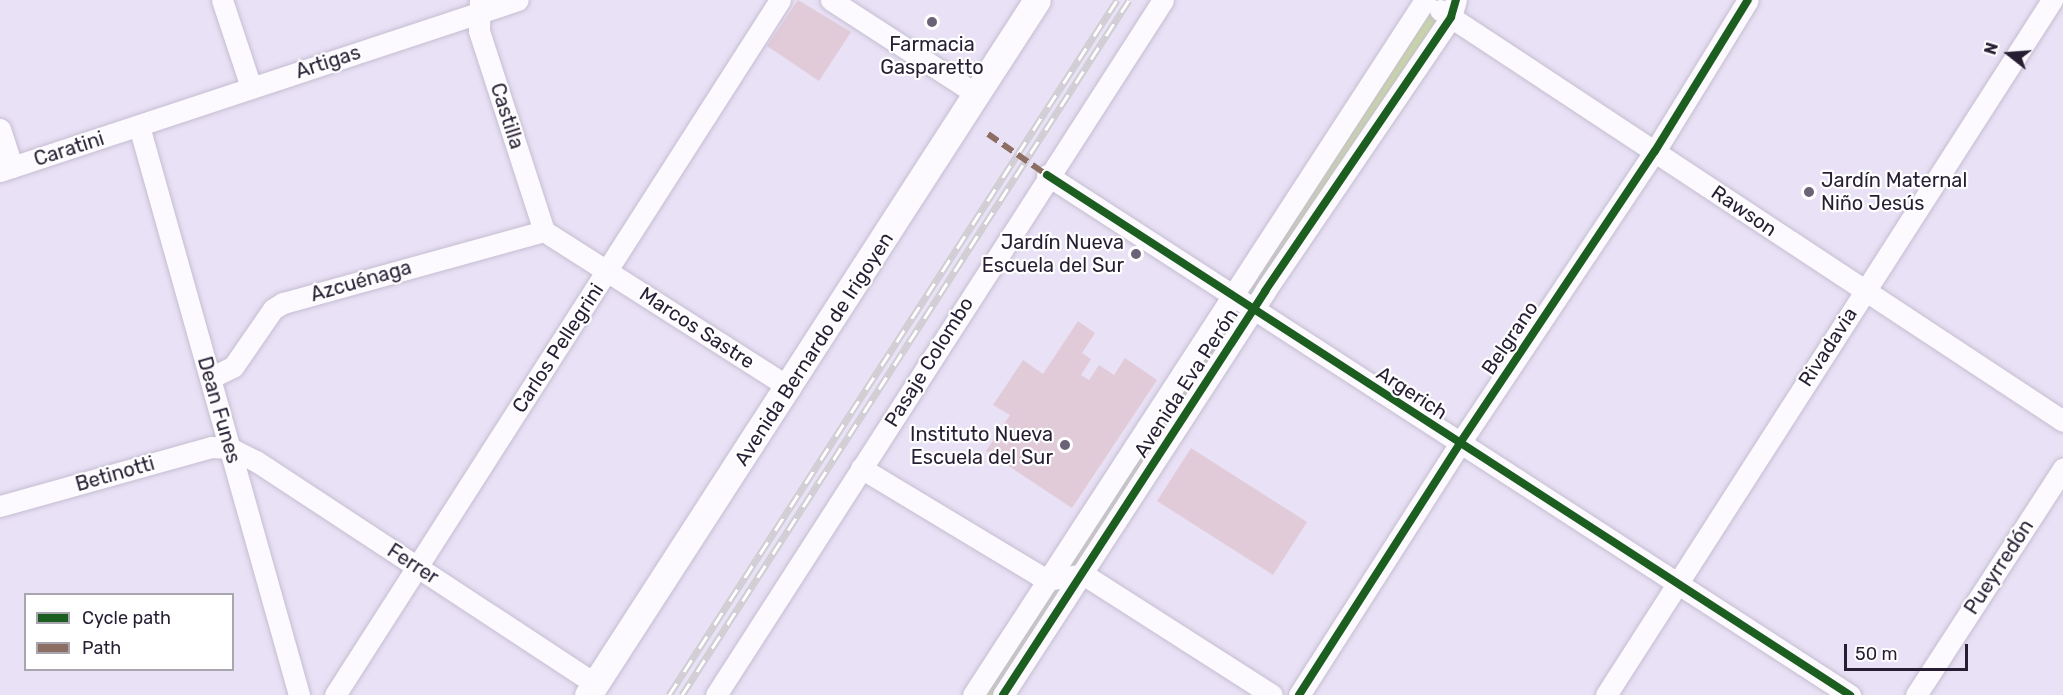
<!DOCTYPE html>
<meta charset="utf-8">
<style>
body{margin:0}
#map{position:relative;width:2063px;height:695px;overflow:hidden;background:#e9e1f5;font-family:Rubik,sans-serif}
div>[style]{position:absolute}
.green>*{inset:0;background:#c8d8a2}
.building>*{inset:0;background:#e2cbd9}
.roads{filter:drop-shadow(0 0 2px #c5bdd1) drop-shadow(0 0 2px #c5bdd1)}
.minor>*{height:21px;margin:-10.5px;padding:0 10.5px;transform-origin:10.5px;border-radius:10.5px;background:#fcfafe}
.major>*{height:27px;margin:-13.5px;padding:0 13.5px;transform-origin:13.5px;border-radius:13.5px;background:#fcfafe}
.rail>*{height:7px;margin-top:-3.5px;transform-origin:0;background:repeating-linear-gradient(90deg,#fff 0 14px,#d0cdd3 0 28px);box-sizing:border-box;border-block:2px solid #d0cdd3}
.quiet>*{height:6px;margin-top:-3px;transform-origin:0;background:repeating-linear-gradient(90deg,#8d6e63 0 12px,transparent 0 18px)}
.cycleway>*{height:8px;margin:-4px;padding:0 4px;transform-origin:4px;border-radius:4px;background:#1b5e20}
.dots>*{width:16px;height:16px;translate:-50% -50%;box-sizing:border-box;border:3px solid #fff;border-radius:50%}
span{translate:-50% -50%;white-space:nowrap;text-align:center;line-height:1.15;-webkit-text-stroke:4.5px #fff;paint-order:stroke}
.poi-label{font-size:20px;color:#271e34}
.left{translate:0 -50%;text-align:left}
.right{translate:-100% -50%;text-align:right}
.street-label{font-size:20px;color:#271e34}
.legend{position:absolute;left:24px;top:593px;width:210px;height:78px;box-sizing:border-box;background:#fff;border:2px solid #a9a5ae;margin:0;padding:8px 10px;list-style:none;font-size:18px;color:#271e34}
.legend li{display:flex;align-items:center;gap:12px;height:30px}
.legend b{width:30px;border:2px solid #a9a5ae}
.north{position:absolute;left:1979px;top:24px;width:60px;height:60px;-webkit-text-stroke:4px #fff;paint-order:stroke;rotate:287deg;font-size:16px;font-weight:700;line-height:24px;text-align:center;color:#271e34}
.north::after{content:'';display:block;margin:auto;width:21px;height:27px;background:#271e34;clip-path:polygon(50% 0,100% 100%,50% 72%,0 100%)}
.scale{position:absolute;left:1844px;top:644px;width:124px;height:27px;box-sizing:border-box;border:3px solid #271e34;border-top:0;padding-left:8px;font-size:18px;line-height:21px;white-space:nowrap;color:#271e34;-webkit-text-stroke:4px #fff;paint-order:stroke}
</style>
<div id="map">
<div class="green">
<i style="clip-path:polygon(1429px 0,1450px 0,997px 695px,983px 695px)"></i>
</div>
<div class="building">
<i style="clip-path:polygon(798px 0,851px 32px,819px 81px,767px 46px)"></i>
<i style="clip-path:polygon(1078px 321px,1095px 333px,1082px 353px,1091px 359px,1081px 375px,1089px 380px,1099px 365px,1114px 375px,1125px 358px,1157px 380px,1072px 508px,986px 451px,1010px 415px,993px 405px,1023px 360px,1043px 374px)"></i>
<i style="clip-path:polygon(1191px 448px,1307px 522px,1273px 575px,1157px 501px)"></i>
</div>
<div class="roads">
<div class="minor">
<i style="left:222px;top:0;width:92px;rotate:71.6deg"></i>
<i style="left:480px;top:0;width:31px;rotate:92deg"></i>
<i style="left:479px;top:31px;width:210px;rotate:72deg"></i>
<i style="left:831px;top:0;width:175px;rotate:32.9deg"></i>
<i style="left:1440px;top:10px;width:746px;rotate:33.41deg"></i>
<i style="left:139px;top:126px;width:591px;rotate:74.29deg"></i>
<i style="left:0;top:129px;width:40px;rotate:72deg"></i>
<i style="left:0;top:171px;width:545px;rotate:-18.27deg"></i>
<i style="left:1047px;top:175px;width:957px;rotate:32.93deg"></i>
<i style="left:544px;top:231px;width:292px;rotate:32.5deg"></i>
<i style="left:210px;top:378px;width:25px;rotate:-26deg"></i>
<i style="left:233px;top:367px;width:70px;rotate:-55.4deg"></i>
<i style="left:273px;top:309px;width:12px;rotate:-31deg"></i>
<i style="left:283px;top:303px;width:271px;rotate:-15.4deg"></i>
<i style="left:861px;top:468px;width:217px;rotate:31.1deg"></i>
<i style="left:1047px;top:580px;width:36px;rotate:-9deg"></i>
<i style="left:1083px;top:574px;width:224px;rotate:32.6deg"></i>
<i style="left:0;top:506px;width:219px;rotate:-15.6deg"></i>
<i style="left:211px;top:447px;width:19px;rotate:3deg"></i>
<i style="left:230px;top:448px;width:29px;rotate:27deg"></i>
<i style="left:256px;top:461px;width:406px;rotate:33.3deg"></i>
<i style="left:335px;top:695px;width:825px;rotate:-57.37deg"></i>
<i style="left:716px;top:695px;width:826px;rotate:-57.25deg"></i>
<i style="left:973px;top:695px;width:829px;rotate:-56.96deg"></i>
<i style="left:1003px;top:695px;width:482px;rotate:-57deg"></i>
<i style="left:1265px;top:291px;width:331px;rotate:-55.8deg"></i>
<i style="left:1451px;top:17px;width:18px;rotate:-74deg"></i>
<i style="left:1299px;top:695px;width:299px;rotate:-57.4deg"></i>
<i style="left:1460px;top:443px;width:351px;rotate:-56.3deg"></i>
<i style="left:1655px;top:151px;width:177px;rotate:-58.4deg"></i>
<i style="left:1606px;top:695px;width:826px;rotate:-57.31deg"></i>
<i style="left:1916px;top:695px;width:270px;rotate:-57deg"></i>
</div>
<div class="major">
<i style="left:588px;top:695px;width:827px;rotate:-57.14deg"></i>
</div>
</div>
<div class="rail">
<i style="left:669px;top:695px;width:827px;rotate:-57.19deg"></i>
<i style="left:682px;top:695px;width:826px;rotate:-57.25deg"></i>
</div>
<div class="quiet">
<i style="left:988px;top:134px;width:72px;rotate:34.8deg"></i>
</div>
<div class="cycleway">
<i style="left:1047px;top:175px;width:957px;rotate:32.93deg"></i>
<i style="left:1003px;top:695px;width:482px;rotate:-57deg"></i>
<i style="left:1265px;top:291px;width:331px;rotate:-55.8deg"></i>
<i style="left:1451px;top:17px;width:18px;rotate:-74deg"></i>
<i style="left:1299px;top:695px;width:299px;rotate:-57.4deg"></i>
<i style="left:1460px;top:443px;width:351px;rotate:-56.3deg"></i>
<i style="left:1655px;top:151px;width:177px;rotate:-58.4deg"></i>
</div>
<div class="dots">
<i style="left:932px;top:22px;background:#6b6278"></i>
<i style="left:1809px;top:192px;background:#6b6278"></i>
<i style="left:1136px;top:254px;background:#6b6278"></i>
<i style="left:1065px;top:445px;background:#6b6278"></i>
</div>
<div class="poi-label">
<span style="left:932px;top:56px">Farmacia<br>Gasparetto</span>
<span class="left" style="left:1821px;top:192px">Jardín Maternal<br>Niño Jesús</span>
<span class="right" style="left:1124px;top:254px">Jardín Nueva<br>Escuela del Sur</span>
<span class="right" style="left:1053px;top:446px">Instituto Nueva<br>Escuela del Sur</span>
</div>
<div class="street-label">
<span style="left:328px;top:62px;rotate:-18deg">Artigas</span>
<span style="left:507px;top:116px;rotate:72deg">Castilla</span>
<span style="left:69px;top:149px;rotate:-18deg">Caratini</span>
<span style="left:1744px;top:211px;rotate:34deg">Rawson</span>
<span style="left:361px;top:281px;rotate:-16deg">Azcuénaga</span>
<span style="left:697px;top:328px;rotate:33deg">Marcos Sastre</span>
<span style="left:1510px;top:338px;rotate:-56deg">Belgrano</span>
<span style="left:1828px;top:347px;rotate:-57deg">Rivadavia</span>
<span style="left:558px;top:348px;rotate:-57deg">Carlos Pellegrini</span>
<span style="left:814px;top:349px;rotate:-57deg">Avenida Bernardo de Irigoyen</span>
<span style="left:929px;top:362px;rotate:-58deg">Pasaje Colombo</span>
<span style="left:1186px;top:383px;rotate:-57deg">Avenida Eva Perón</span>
<span style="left:1412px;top:393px;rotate:33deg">Argerich</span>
<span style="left:219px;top:410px;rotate:74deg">Dean Funes</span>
<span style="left:115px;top:474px;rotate:-16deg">Betinotti</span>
<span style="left:413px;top:564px;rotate:33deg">Ferrer</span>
<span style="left:1999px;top:567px;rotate:-57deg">Pueyrredón</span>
</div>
<ul class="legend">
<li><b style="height:8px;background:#1b5e20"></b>Cycle path</li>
<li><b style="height:8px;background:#8d6e63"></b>Path</li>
</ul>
<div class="north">N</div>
<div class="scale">50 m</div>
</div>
